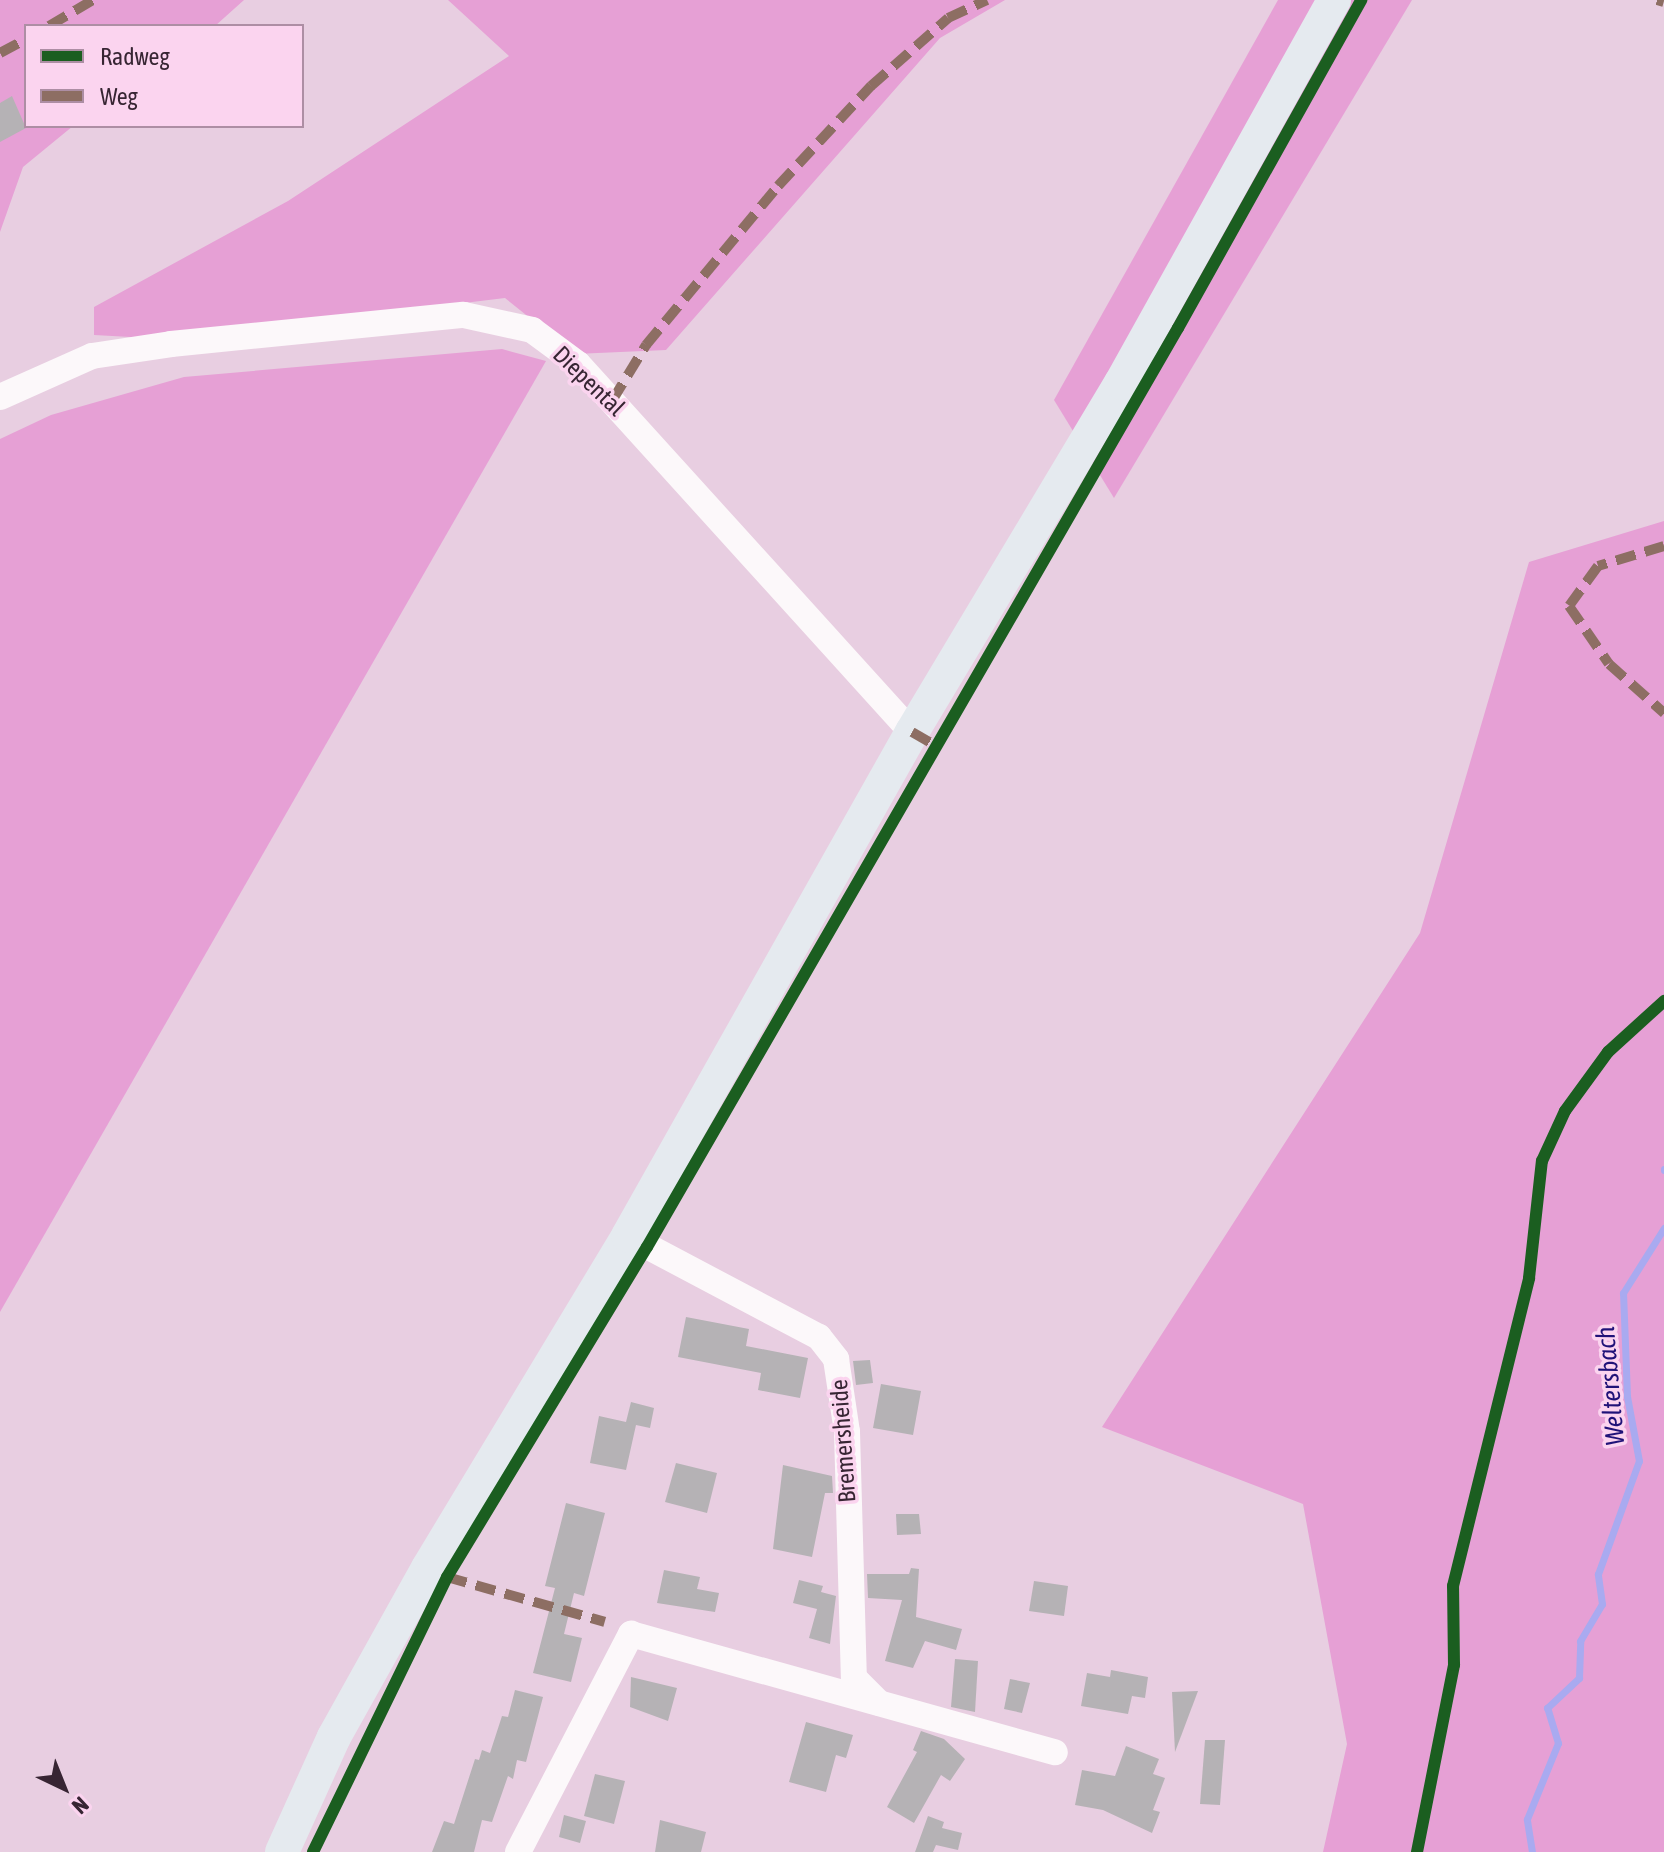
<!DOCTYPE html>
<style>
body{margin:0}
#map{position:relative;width:1664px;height:1852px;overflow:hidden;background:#e8cee1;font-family:"Asap Condensed",sans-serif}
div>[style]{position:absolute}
.green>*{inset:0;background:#e6a0d5}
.stream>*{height:7px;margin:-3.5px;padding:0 3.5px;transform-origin:3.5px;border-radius:3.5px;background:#a9aaf0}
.building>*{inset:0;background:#b5b2b5}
.minor>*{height:26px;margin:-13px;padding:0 13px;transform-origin:13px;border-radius:13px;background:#fcf8fa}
.major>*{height:34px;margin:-17px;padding:0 17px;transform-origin:17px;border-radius:17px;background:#e5eaef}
.quiet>*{height:10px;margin-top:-5px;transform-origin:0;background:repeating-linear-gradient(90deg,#8d6e63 0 20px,transparent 0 30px)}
.cycleway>*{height:12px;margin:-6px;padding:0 6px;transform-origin:6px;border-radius:6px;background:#1b5e20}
span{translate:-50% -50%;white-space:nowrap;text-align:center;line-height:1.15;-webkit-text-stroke:7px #fbd4ef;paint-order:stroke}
.street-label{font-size:24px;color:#372533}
.water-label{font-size:26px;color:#201278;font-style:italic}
.legend{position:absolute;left:24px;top:24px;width:280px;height:104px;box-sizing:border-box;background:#fbd4ef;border:2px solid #ad8ea4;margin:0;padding:10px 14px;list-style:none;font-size:24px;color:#372533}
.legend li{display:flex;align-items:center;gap:16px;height:40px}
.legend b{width:40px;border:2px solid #ad8ea4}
.north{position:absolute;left:24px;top:1748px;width:80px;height:80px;-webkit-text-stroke:6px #fbd4ef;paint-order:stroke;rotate:137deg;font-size:22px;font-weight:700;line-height:32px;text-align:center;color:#372533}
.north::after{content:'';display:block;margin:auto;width:28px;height:36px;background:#372533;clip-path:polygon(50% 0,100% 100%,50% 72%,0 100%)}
</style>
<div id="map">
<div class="green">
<i style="clip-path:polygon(0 0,244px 0,215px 26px,26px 26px,26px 126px,73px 126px,23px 167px,0 232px)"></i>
<i style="clip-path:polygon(448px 0,1005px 0,940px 38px,666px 350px,575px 354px,505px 298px,167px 339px,94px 335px,94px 307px,288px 201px,509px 56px)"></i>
<i style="clip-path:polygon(1278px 0,1412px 0,1114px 498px,1054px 400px)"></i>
<i style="clip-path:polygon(502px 349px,546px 361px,0 1312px,0 439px,51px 415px,184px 377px)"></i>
<i style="clip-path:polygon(1664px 521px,1664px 1852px,1323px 1852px,1347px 1744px,1303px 1504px,1102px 1427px,1420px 933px,1529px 562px)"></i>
</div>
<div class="stream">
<i style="left:1664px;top:1169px;width:1px;rotate:90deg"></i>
<i style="left:1532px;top:1852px;width:33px;rotate:-99deg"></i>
<i style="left:1527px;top:1819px;width:82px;rotate:-67.8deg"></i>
<i style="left:1558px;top:1743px;width:37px;rotate:-107deg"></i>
<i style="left:1547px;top:1708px;width:44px;rotate:-43.2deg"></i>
<i style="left:1579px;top:1678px;width:37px;rotate:-88deg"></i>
<i style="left:1580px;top:1641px;width:43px;rotate:-59.3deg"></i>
<i style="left:1602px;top:1604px;width:30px;rotate:-98deg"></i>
<i style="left:1598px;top:1574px;width:120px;rotate:-70.1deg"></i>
<i style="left:1639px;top:1461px;width:66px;rotate:-100.5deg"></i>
<i style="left:1627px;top:1396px;width:103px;rotate:-92.2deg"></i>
<i style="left:1623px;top:1293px;width:77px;rotate:-57.8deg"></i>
</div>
<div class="building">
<i style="clip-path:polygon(12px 96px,26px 128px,0 142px,0 103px)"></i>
<i style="clip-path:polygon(686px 1317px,749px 1329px,746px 1346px,808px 1358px,800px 1398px,758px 1390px,761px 1373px,678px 1357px)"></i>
<i style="clip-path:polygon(870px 1360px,873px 1383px,856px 1385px,853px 1361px)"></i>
<i style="clip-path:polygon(881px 1384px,921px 1391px,913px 1435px,873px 1428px)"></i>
<i style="clip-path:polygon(631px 1402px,654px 1408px,650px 1428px,636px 1425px,626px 1470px,590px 1463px,599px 1416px,626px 1422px)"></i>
<i style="clip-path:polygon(676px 1463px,717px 1473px,707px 1513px,665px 1502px)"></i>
<i style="clip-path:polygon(783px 1465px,832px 1476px,833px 1493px,825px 1493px,812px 1557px,773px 1549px)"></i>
<i style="clip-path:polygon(566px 1503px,605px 1513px,584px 1596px,574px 1593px,564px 1634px,582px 1638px,571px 1682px,533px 1673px,555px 1588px,545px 1586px)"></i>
<i style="clip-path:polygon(896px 1514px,919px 1514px,921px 1534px,897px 1535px)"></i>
<i style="clip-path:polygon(911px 1568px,919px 1569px,916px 1617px,962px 1629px,956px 1650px,925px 1641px,913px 1668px,885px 1661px,902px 1600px,868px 1598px,867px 1574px,909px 1574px)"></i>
<i style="clip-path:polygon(664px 1570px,700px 1577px,697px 1589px,719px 1593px,715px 1612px,657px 1603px)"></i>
<i style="clip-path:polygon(799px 1580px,823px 1586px,821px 1592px,836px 1596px,830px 1644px,809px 1638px,817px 1609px,793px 1603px)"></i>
<i style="clip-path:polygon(1034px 1581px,1068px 1586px,1064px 1616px,1029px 1611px)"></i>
<i style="clip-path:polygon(955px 1659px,978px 1661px,975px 1712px,951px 1707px)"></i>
<i style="clip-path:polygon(1111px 1670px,1148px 1677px,1145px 1698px,1132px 1696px,1128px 1714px,1081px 1706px,1087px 1673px,1110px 1677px)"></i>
<i style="clip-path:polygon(631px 1677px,677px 1688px,668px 1721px,630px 1707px)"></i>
<i style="clip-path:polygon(1010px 1679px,1030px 1683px,1022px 1713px,1004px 1709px)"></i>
<i style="clip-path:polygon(515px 1690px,543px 1697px,526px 1762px,517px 1760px,513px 1779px,508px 1776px,492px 1822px,482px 1820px,474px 1852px,432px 1852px,444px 1821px,454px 1824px,475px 1759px,479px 1760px,482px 1750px,490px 1753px,502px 1716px,508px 1717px)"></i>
<i style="clip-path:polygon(1198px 1691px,1175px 1752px,1172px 1692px)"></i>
<i style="clip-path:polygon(806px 1722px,853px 1735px,846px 1758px,836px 1755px,826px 1792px,789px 1782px)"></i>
<i style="clip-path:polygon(921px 1731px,944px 1739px,965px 1759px,950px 1781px,941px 1775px,914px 1823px,887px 1807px,917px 1752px,913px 1750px)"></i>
<i style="clip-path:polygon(1205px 1740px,1225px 1740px,1220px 1805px,1200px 1804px)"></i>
<i style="clip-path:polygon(1126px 1746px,1159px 1759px,1153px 1774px,1165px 1778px,1153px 1810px,1160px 1812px,1152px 1833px,1103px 1810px,1075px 1805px,1082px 1770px,1115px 1776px)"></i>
<i style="clip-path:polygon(595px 1774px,625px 1781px,614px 1824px,584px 1816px)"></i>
<i style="clip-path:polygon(564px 1815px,586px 1821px,580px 1843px,559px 1837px)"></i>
<i style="clip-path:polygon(928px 1816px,944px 1822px,942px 1828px,962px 1833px,958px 1850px,936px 1845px,933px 1852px,915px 1852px)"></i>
<i style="clip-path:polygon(660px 1820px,706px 1832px,701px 1852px,655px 1852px)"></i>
</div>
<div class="minor">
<i style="left:0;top:397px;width:101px;rotate:-24deg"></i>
<i style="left:92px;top:356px;width:80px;rotate:-8.6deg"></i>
<i style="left:171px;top:344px;width:294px;rotate:-5.7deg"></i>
<i style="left:464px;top:315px;width:70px;rotate:12.4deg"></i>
<i style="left:532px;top:330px;width:57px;rotate:36.5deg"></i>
<i style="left:578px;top:364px;width:497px;rotate:47.8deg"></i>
<i style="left:628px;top:1236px;width:216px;rotate:27.9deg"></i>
<i style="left:819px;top:1337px;width:28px;rotate:52deg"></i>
<i style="left:836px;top:1359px;width:74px;rotate:81.4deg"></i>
<i style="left:847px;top:1432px;width:246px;rotate:88.4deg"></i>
<i style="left:854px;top:1678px;width:35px;rotate:45deg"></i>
<i style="left:518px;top:1852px;width:246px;rotate:-62.6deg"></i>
<i style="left:631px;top:1634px;width:440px;rotate:15.6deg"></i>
</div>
<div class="major">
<i style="left:282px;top:1852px;width:126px;rotate:-65.7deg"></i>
<i style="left:334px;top:1737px;width:193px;rotate:-60.9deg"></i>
<i style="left:428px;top:1568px;width:388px;rotate:-58.9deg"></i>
<i style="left:628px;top:1236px;width:579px;rotate:-60.6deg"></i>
<i style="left:912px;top:732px;width:407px;rotate:-59.1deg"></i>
<i style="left:1121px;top:383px;width:438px;rotate:-60.9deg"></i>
</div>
<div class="quiet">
<i style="left:1657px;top:0;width:7px;rotate:16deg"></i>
<i style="left:49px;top:26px;width:51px;rotate:-30.6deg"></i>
<i style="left:0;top:53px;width:30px;rotate:-28deg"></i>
<i style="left:612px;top:401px;width:66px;rotate:-58.7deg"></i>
<i style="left:646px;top:345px;width:207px;rotate:-50.3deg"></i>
<i style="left:778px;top:186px;width:137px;rotate:-47.1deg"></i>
<i style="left:871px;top:86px;width:103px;rotate:-41.4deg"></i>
<i style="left:948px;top:18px;width:43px;rotate:-24.8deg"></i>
<i style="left:1664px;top:546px;width:69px;rotate:163.1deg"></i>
<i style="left:1598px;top:566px;width:49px;rotate:125.9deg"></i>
<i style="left:1569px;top:606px;width:70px;rotate:55.4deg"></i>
<i style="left:1609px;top:664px;width:74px;rotate:41.7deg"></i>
<i style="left:912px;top:732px;width:28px;rotate:30deg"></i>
<i style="left:447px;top:1577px;width:164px;rotate:15.9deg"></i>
</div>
<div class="cycleway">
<i style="left:313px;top:1852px;width:306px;rotate:-64deg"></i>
<i style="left:447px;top:1577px;width:386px;rotate:-58.8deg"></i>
<i style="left:647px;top:1247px;width:1061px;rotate:-59.98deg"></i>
<i style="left:1178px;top:328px;width:376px;rotate:-60.8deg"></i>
<i style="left:1417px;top:1852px;width:191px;rotate:-78.8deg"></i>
<i style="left:1454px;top:1665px;width:79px;rotate:-90.7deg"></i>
<i style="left:1453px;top:1586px;width:317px;rotate:-76.1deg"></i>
<i style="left:1529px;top:1278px;width:118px;rotate:-83.7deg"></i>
<i style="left:1542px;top:1161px;width:55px;rotate:-65.3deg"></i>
<i style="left:1565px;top:1111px;width:73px;rotate:-53.9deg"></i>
<i style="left:1608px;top:1052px;width:76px;rotate:-42.3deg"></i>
</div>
<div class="street-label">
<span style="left:589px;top:381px;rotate:44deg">Diepental</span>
<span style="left:843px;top:1441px;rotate:-94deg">Bremersheide</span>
</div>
<div class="water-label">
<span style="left:1611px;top:1386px;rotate:-95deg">Weltersbach</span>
</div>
<ul class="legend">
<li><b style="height:10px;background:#1b5e20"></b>Radweg</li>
<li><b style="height:10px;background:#8d6e63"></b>Weg</li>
</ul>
<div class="north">N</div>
</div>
